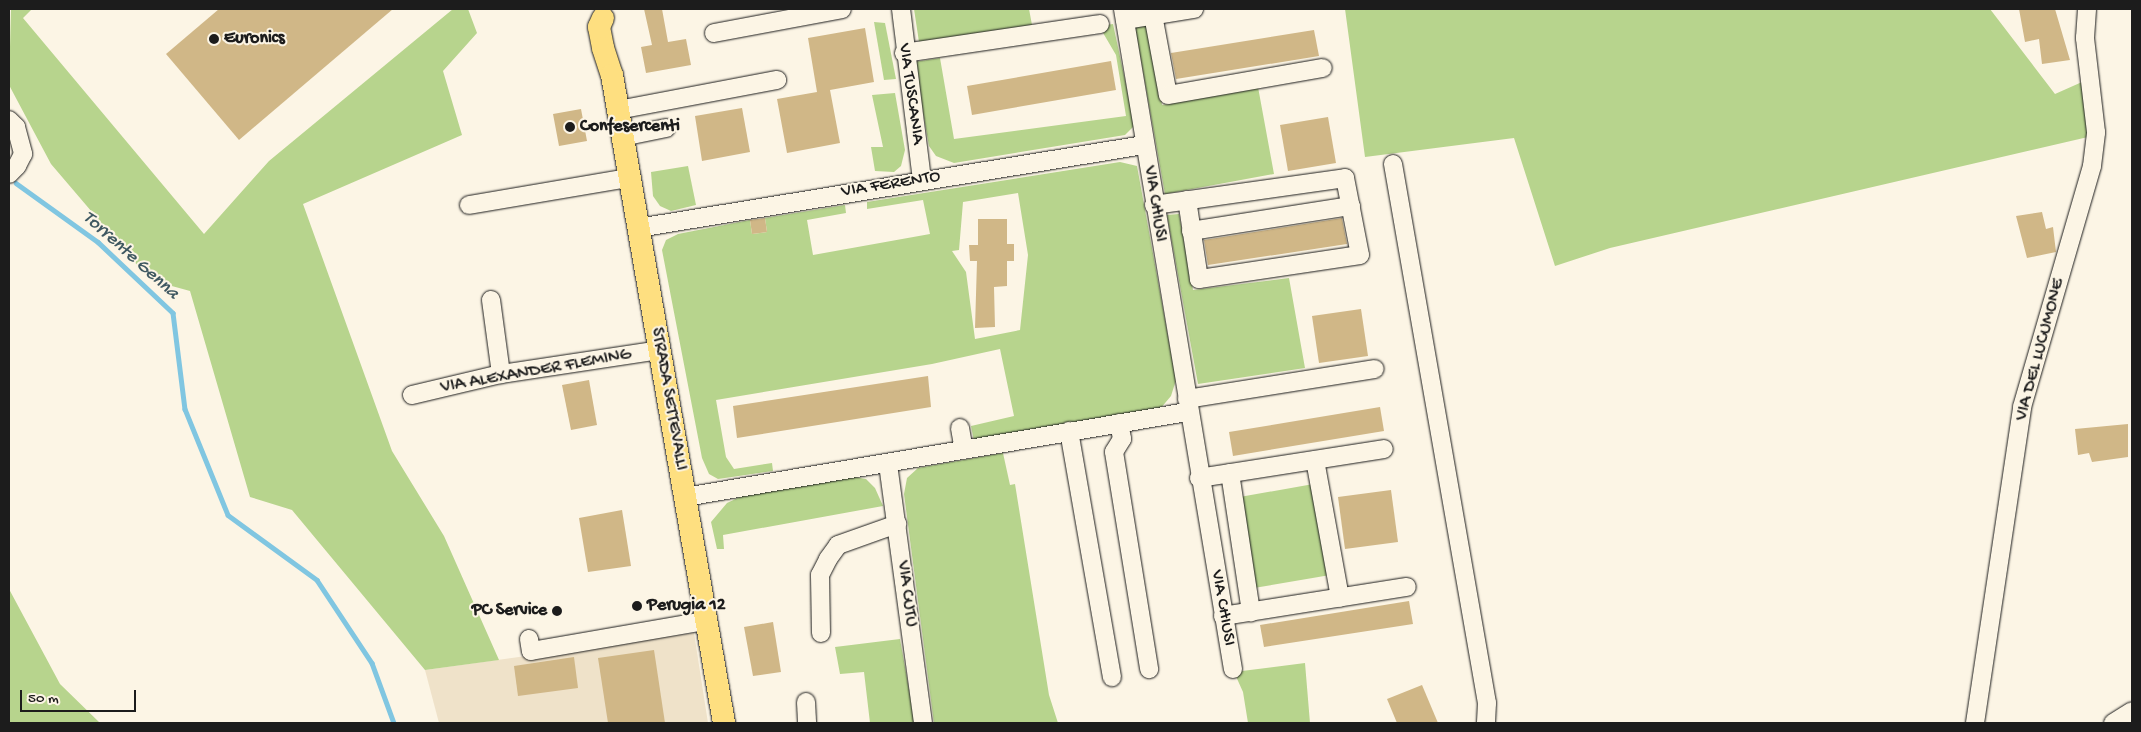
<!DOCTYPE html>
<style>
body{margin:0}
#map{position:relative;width:2141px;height:732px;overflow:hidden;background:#fcf5e5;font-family:"Gochi Hand",sans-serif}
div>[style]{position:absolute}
.built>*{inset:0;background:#efe2c9}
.green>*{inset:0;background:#b7d48d}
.stream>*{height:4.5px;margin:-2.25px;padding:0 2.25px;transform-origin:2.25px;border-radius:2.25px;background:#80c6e1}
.building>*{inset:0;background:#d0b787}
.roads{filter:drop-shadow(0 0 1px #1c1c1c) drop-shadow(0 0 1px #1c1c1c)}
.minor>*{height:18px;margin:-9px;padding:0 9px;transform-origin:9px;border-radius:9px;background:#fcf5e5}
.major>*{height:22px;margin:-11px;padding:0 11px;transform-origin:11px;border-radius:11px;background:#fedf80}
.dots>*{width:14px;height:14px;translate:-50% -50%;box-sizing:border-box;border:2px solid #fcf5e5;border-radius:50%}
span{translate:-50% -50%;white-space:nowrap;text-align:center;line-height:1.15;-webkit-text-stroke:4px #fcf5e5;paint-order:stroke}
.poi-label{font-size:18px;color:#1c1c1c;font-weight:700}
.left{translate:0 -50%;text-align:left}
.right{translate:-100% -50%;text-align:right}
.street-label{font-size:18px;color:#1c1c1c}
.water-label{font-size:19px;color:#3f5861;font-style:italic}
.frame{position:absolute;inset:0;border:10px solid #1c1c1c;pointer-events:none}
.scale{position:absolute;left:20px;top:690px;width:116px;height:22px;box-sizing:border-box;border:2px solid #1c1c1c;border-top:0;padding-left:6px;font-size:15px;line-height:18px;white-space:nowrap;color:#1c1c1c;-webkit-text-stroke:4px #fcf5e5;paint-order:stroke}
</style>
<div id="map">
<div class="built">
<i style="clip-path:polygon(694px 633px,708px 723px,439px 723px,425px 670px)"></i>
</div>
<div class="green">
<i style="clip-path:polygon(11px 9px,32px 9px,23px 18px,204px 234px,269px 161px,453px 9px,468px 9px,477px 33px,443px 71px,462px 135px,303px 204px,392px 451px,444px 536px,499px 660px,425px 670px,292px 510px,250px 497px,190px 291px,150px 280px,51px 164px,9px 85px)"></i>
<i style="clip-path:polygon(914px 9px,1029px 9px,1032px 25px,919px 42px)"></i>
<i style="clip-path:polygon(1345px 9px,1990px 9px,2055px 94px,2082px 82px,2088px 137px,1610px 248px,1555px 266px,1514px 138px,1365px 157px)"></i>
<i style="clip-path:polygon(874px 22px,885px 23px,896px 79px,884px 80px)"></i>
<i style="clip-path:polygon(1113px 24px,1133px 117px,1133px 127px,1125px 135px,954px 163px,936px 156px,929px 146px,914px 62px,940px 58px,954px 139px,1126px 116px,1116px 55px,1099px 26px)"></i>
<i style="clip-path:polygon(1148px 24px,1162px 105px,1258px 87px,1274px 174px,1165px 194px,1135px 27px)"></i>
<i style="clip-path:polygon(895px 93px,905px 150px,901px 166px,894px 172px,875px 171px,871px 147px,883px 147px,872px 95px)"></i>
<i style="clip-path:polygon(evenodd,1120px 162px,1137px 166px,1176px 380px,1171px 396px,1160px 409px,974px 441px,971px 426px,1014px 416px,1000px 349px,932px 364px,716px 400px,726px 457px,734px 469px,772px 463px,773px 471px,718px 479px,709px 474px,702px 458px,662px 250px,666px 240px,678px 234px,750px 220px,752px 234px,767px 232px,765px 218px,845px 205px,846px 213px,807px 220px,813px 255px,930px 234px,923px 200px,867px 209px,867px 202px,1120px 162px,1018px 193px,1028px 255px,1020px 330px,975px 339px,966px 272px,952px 251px,959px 250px,963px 202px,1018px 193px)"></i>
<i style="clip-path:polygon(688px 166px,696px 205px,671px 211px,660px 206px,653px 196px,651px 172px)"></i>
<i style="clip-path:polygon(1179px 214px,1193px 290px,1289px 278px,1305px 368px,1198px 384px,1167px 215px)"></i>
<i style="clip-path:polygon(1003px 453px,1010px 485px,1015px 484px,1049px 695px,1058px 723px,934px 723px,904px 494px,907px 478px,918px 468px)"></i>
<i style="clip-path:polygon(854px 477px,866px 479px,875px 488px,883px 506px,723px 535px,724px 549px,717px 549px,711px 522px,727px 503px,744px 495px)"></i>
<i style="clip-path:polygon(1319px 483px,1336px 574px,1248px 589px,1234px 498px)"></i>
<i style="clip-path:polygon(9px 589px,60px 684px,100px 723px,9px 723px)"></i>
<i style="clip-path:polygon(900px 639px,915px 723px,870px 723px,864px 672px,840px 674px,835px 647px)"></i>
<i style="clip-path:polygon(1305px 663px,1310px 723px,1248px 723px,1243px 692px,1234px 672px)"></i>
</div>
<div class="stream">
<i style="left:16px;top:183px;width:101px;rotate:35.7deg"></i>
<i style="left:98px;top:242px;width:103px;rotate:43.4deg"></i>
<i style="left:173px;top:313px;width:97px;rotate:82.9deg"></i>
<i style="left:185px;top:409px;width:114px;rotate:67.9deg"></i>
<i style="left:228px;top:515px;width:110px;rotate:36.1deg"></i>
<i style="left:317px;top:580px;width:100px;rotate:56.5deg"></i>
<i style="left:372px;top:663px;width:64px;rotate:69.9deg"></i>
</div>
<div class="building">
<i style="clip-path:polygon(219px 9px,393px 9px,239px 140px,166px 54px)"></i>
<i style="clip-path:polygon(644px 9px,662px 9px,668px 42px,686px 39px,691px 65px,646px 73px,641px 47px,652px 45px)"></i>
<i style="clip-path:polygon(2019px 9px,2055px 9px,2070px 60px,2042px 64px,2039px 39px,2025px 42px)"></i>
<i style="clip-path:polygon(865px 28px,874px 82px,830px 90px,840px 143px,787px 153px,777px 99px,817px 92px,808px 38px)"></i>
<i style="clip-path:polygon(1314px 30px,1319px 56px,1176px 79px,1171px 53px)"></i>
<i style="clip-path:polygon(1111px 61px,1116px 90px,972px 115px,967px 86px)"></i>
<i style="clip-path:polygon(742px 108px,750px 152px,702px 161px,695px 116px)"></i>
<i style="clip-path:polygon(581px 109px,587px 141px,559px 146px,553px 114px)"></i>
<i style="clip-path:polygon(1328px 117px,1336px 163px,1288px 171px,1280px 125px)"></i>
<i style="clip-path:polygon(2042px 212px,2046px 229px,2053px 227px,2056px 252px,2027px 258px,2016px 216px)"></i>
<i style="clip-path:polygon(765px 218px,767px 232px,752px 234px,750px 220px)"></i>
<i style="clip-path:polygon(1342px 218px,1347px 244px,1208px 265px,1204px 240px)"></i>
<i style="clip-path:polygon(978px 219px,1007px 219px,1007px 244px,1014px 244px,1014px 261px,1007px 261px,1007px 286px,994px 287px,995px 327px,975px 328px,977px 261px,970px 261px,969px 245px,978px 245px)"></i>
<i style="clip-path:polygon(1361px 309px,1368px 356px,1319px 363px,1312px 316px)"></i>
<i style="clip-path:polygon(928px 376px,931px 407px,737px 438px,733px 406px)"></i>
<i style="clip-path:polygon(589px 380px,597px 425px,571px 430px,562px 385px)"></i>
<i style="clip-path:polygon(1380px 407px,1384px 431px,1233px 456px,1229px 432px)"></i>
<i style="clip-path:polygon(2128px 424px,2128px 457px,2092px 462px,2089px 453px,2078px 455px,2075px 429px)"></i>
<i style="clip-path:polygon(1391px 490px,1398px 542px,1345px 549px,1338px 497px)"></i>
<i style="clip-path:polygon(622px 510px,631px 566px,588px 572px,579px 518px)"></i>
<i style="clip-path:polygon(1409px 601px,1413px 624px,1264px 647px,1260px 625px)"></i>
<i style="clip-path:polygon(773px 622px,781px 672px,753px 676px,744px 627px)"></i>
<i style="clip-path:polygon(654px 650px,665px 723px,608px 723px,598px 658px)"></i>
<i style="clip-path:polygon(574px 657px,578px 688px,518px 696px,514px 666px)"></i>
<i style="clip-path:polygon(1422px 685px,1438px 723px,1397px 723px,1387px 699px)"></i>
</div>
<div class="roads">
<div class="minor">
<i style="left:901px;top:9px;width:171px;rotate:83deg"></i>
<i style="left:1123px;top:9px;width:669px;rotate:80.54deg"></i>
<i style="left:1153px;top:15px;width:81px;rotate:79.4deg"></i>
<i style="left:1168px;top:95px;width:157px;rotate:-9.9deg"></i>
<i style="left:1125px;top:20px;width:70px;rotate:-9.1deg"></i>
<i style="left:714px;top:33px;width:130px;rotate:-10.6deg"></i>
<i style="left:904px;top:53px;width:198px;rotate:-8.4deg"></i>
<i style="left:618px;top:110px;width:162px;rotate:-10.7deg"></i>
<i style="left:9px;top:120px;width:10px;rotate:45deg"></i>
<i style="left:16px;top:127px;width:28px;rotate:75deg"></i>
<i style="left:23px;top:154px;width:13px;rotate:117deg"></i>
<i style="left:17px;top:166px;width:11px;rotate:135deg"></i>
<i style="left:622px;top:137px;width:45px;rotate:-11.6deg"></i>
<i style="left:1393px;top:164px;width:547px;rotate:80.11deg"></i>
<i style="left:1487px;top:703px;width:20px;rotate:93deg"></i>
<i style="left:469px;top:205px;width:162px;rotate:-9.6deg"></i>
<i style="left:1154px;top:205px;width:193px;rotate:-8deg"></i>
<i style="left:1345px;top:178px;width:78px;rotate:79deg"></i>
<i style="left:1360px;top:255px;width:163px;rotate:171.5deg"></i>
<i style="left:1199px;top:279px;width:80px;rotate:-98.6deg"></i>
<i style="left:638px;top:228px;width:513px;rotate:-9.32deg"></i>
<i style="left:1191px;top:231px;width:162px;rotate:-8.9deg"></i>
<i style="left:491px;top:300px;width:75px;rotate:82.3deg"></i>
<i style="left:412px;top:395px;width:91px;rotate:-13.3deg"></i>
<i style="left:501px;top:374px;width:161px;rotate:-8.6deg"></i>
<i style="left:1187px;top:399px;width:190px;rotate:-9.1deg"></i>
<i style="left:1119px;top:423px;width:16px;rotate:79deg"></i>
<i style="left:1122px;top:439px;width:15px;rotate:122deg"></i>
<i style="left:1114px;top:452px;width:220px;rotate:80.8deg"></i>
<i style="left:960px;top:428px;width:22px;rotate:80deg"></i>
<i style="left:1069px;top:431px;width:250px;rotate:80.1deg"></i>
<i style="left:1315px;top:460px;width:140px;rotate:79.7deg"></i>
<i style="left:888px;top:464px;width:261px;rotate:82.3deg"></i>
<i style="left:1230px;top:473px;width:141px;rotate:81.4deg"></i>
<i style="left:1199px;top:478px;width:187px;rotate:-8.9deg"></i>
<i style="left:685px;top:497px;width:509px;rotate:-9.61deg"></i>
<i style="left:1223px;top:616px;width:186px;rotate:-9deg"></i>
<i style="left:821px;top:633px;width:58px;rotate:-91deg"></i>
<i style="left:820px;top:575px;width:18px;rotate:-63deg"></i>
<i style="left:828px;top:559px;width:17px;rotate:-54deg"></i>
<i style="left:838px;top:545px;width:63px;rotate:-19.6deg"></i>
<i style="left:529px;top:639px;width:12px;rotate:81deg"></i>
<i style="left:531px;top:651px;width:177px;rotate:-9.8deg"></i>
<i style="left:806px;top:702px;width:21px;rotate:87deg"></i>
<i style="left:1975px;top:723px;width:319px;rotate:-81.5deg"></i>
<i style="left:2022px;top:407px;width:251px;rotate:-73.8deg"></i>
<i style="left:2092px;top:166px;width:34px;rotate:-83deg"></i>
<i style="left:2096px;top:132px;width:95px;rotate:-96.7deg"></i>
<i style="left:2085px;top:38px;width:29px;rotate:-86deg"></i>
<i style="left:2113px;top:723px;width:22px;rotate:-32deg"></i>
</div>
<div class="major">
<i style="left:603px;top:18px;width:10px;rotate:114deg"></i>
<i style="left:599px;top:27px;width:21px;rotate:79deg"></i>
<i style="left:603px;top:48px;width:28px;rotate:72deg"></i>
<i style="left:612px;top:75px;width:658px;rotate:80.19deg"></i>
</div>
</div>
<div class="dots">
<i style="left:214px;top:39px;background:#1c1c1c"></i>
<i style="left:570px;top:127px;background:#1c1c1c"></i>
<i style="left:637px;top:606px;background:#1c1c1c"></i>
<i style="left:557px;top:611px;background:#1c1c1c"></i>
</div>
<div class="poi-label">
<span class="left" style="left:224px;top:39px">Euronics</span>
<span class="left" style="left:580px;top:127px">Confesercenti</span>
<span class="left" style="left:647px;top:606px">Perugia 12</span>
<span class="right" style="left:547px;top:611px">PC Service</span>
</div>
<div class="street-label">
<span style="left:910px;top:94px;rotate:82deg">VIA TUSCANIA</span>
<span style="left:891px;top:185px;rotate:-9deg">VIA FERENTO</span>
<span style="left:1154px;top:204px;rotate:81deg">VIA CHIUSI</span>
<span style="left:2041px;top:350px;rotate:-75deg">VIA DEL LUCUMONE</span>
<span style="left:536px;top:372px;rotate:-10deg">VIA ALEXANDER FLEMING</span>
<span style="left:668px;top:399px;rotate:80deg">STRADA SETTEVALLI</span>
<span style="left:906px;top:594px;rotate:82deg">VIA CUTU</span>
<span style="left:1222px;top:608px;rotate:80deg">VIA CHIUSI</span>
</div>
<div class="water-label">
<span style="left:130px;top:256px;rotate:42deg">Torrente Genna</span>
</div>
<div class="frame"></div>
<div class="scale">50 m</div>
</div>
